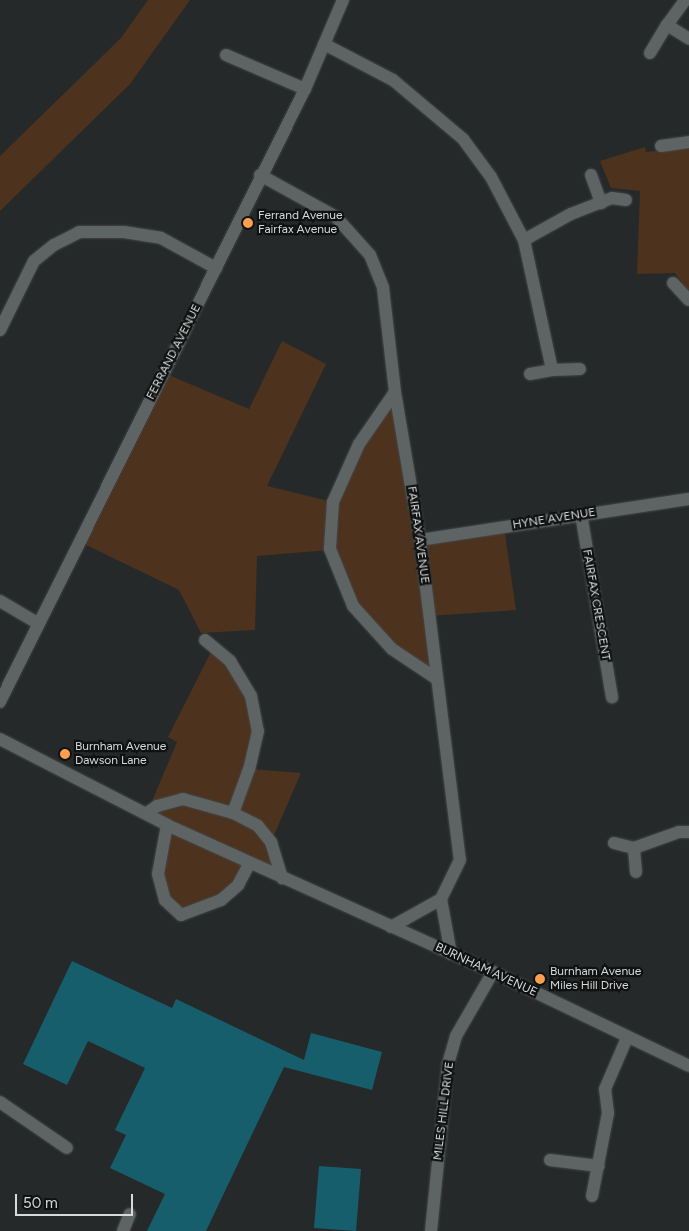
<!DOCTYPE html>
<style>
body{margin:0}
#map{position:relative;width:689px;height:1231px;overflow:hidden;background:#26292a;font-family:Figtree,sans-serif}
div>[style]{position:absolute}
.green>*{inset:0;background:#4d321d}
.building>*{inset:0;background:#175e6d}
.roads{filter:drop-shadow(0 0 1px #434647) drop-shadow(0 0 1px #434647)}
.minor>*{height:12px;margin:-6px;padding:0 6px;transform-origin:6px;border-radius:6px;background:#5e6364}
.dots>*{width:14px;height:14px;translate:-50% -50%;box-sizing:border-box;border:2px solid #101212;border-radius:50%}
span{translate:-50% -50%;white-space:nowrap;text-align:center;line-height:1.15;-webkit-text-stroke:4.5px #101212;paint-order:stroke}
.poi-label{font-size:12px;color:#d7dada}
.left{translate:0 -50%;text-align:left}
.street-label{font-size:12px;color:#d7dada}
.scale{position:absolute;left:15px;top:1194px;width:118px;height:22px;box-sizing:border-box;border:2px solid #d7dada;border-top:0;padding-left:6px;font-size:15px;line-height:18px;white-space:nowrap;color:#d7dada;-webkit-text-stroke:4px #101212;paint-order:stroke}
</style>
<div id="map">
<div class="green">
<i style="clip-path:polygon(148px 0,190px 0,130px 84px,0 211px,0 156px,121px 38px)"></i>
<i style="clip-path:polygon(645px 147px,646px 152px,689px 148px,689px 293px,675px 273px,637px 274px,640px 191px,611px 188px,600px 161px)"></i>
<i style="clip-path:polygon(282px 341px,326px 364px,267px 486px,333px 502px,395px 392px,420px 540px,504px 527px,516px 610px,429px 616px,437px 679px,392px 649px,353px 606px,330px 550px,257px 556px,255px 630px,201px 633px,179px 590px,80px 542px,164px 373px,249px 409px)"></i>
<i style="clip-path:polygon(213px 648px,251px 696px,258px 731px,250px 769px,301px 773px,271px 842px,280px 867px,249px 864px,238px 885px,181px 915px,158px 874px,167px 825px,147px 813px,177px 742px,168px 737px)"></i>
</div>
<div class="building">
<i style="clip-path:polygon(72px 961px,172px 1008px,176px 999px,304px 1060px,311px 1033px,382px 1052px,372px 1090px,284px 1067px,206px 1231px,147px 1231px,165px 1194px,110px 1168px,126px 1135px,115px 1130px,145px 1068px,88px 1041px,67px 1085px,23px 1064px)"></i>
<i style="clip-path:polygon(319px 1166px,361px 1169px,356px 1231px,314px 1228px)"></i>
</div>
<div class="roads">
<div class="minor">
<i style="left:667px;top:25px;width:31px;rotate:-54deg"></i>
<i style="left:324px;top:44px;width:78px;rotate:27.6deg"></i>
<i style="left:393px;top:80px;width:92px;rotate:40.1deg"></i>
<i style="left:463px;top:139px;width:47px;rotate:53.6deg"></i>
<i style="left:491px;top:177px;width:71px;rotate:62.4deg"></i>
<i style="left:524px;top:240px;width:133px;rotate:77.8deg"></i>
<i style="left:552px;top:370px;width:28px;rotate:-2deg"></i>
<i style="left:650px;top:53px;width:33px;rotate:-59deg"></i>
<i style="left:667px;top:25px;width:26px;rotate:32deg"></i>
<i style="left:226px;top:55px;width:86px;rotate:23.3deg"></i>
<i style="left:661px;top:146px;width:28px;rotate:-8deg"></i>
<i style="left:260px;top:175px;width:87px;rotate:28.9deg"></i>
<i style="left:336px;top:217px;width:51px;rotate:48.2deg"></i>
<i style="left:370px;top:255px;width:35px;rotate:68deg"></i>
<i style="left:383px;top:288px;width:105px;rotate:83.4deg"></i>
<i style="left:395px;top:392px;width:150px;rotate:80.4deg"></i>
<i style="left:420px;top:540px;width:322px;rotate:82.9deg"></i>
<i style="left:460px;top:860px;width:43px;rotate:116deg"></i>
<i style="left:441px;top:899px;width:56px;rotate:79.7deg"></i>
<i style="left:591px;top:175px;width:30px;rotate:70deg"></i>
<i style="left:524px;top:240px;width:54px;rotate:-29deg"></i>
<i style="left:571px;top:214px;width:44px;rotate:-21.3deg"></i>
<i style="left:612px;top:198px;width:14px;rotate:8deg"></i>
<i style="left:673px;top:283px;width:23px;rotate:47deg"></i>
<i style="left:0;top:330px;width:77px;rotate:-63.8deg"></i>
<i style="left:34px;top:261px;width:26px;rotate:-39deg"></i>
<i style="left:54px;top:245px;width:28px;rotate:-27deg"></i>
<i style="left:79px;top:232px;width:45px"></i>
<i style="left:124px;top:232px;width:37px;rotate:9deg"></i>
<i style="left:161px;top:238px;width:63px;rotate:28.6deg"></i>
<i style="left:530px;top:374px;width:22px;rotate:-10deg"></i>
<i style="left:395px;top:392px;width:63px;rotate:124.7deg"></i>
<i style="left:359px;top:444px;width:64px;rotate:114.1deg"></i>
<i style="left:333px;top:502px;width:47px;rotate:93.7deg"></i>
<i style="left:330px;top:549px;width:61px;rotate:68deg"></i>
<i style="left:353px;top:606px;width:58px;rotate:47.8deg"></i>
<i style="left:392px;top:649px;width:54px;rotate:33.7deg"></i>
<i style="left:581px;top:514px;width:186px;rotate:80.4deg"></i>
<i style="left:420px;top:540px;width:272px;rotate:-8.7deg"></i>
<i style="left:0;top:601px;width:45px;rotate:30.5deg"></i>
<i style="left:205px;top:640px;width:33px;rotate:40deg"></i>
<i style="left:230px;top:661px;width:41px;rotate:59deg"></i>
<i style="left:251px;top:696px;width:36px;rotate:79deg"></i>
<i style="left:258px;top:731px;width:39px;rotate:103deg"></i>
<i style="left:249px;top:769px;width:47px;rotate:110deg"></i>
<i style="left:0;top:702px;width:685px;rotate:-63.55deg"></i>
<i style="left:305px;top:89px;width:97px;rotate:-66.9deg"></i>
<i style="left:0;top:739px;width:188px;rotate:27.2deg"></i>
<i style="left:167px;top:825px;width:358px;rotate:24.3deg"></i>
<i style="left:493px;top:972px;width:217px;rotate:25.6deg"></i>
<i style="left:147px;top:813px;width:12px;rotate:-35deg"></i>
<i style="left:157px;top:806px;width:27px;rotate:-15deg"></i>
<i style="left:183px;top:799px;width:52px;rotate:15.6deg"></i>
<i style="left:233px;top:813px;width:28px;rotate:27deg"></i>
<i style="left:258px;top:826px;width:21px;rotate:51deg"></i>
<i style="left:271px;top:842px;width:38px;rotate:73deg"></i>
<i style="left:167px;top:825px;width:50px;rotate:100.4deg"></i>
<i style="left:158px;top:874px;width:27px;rotate:75deg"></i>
<i style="left:165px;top:900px;width:22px;rotate:43deg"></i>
<i style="left:181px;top:915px;width:43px;rotate:-20.6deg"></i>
<i style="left:221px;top:900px;width:23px;rotate:-41deg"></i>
<i style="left:238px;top:885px;width:24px;rotate:-62deg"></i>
<i style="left:614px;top:843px;width:21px;rotate:14deg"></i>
<i style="left:636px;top:872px;width:24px;rotate:-95deg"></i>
<i style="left:634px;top:848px;width:48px;rotate:-19.6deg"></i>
<i style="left:679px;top:832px;width:10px"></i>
<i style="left:391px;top:927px;width:57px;rotate:-29.2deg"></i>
<i style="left:0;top:1102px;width:81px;rotate:34.5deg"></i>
<i style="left:550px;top:1160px;width:49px;rotate:7deg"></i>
<i style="left:592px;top:1196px;width:85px;rotate:-79.1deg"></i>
<i style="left:608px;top:1113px;width:24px;rotate:-97deg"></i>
<i style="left:605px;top:1089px;width:56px;rotate:-66.7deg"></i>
<i style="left:123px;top:1231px;width:18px;rotate:-68deg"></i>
<i style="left:431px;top:1231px;width:168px;rotate:-84.2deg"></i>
<i style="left:448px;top:1064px;width:29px;rotate:-74deg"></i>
<i style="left:456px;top:1036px;width:74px;rotate:-60deg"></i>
</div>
</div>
<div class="dots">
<i style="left:248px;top:223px;background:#fb9e50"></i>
<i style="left:65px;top:754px;background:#fb9e50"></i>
<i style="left:540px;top:979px;background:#fb9e50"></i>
</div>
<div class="poi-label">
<span class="left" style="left:258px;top:223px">Ferrand Avenue<br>Fairfax Avenue</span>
<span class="left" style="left:75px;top:754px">Burnham Avenue<br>Dawson Lane</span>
<span class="left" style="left:550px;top:979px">Burnham Avenue<br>Miles Hill Drive</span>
</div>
<div class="street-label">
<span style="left:174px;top:352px;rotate:-63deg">FERRAND AVENUE</span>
<span style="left:554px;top:519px;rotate:-9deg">HYNE AVENUE</span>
<span style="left:418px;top:535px;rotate:82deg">FAIRFAX AVENUE</span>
<span style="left:596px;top:605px;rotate:80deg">FAIRFAX CRESCENT</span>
<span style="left:486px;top:970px;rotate:25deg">BURNHAM AVENUE</span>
<span style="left:444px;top:1111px;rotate:-83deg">MILES HILL DRIVE</span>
</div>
<div class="scale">50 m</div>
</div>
